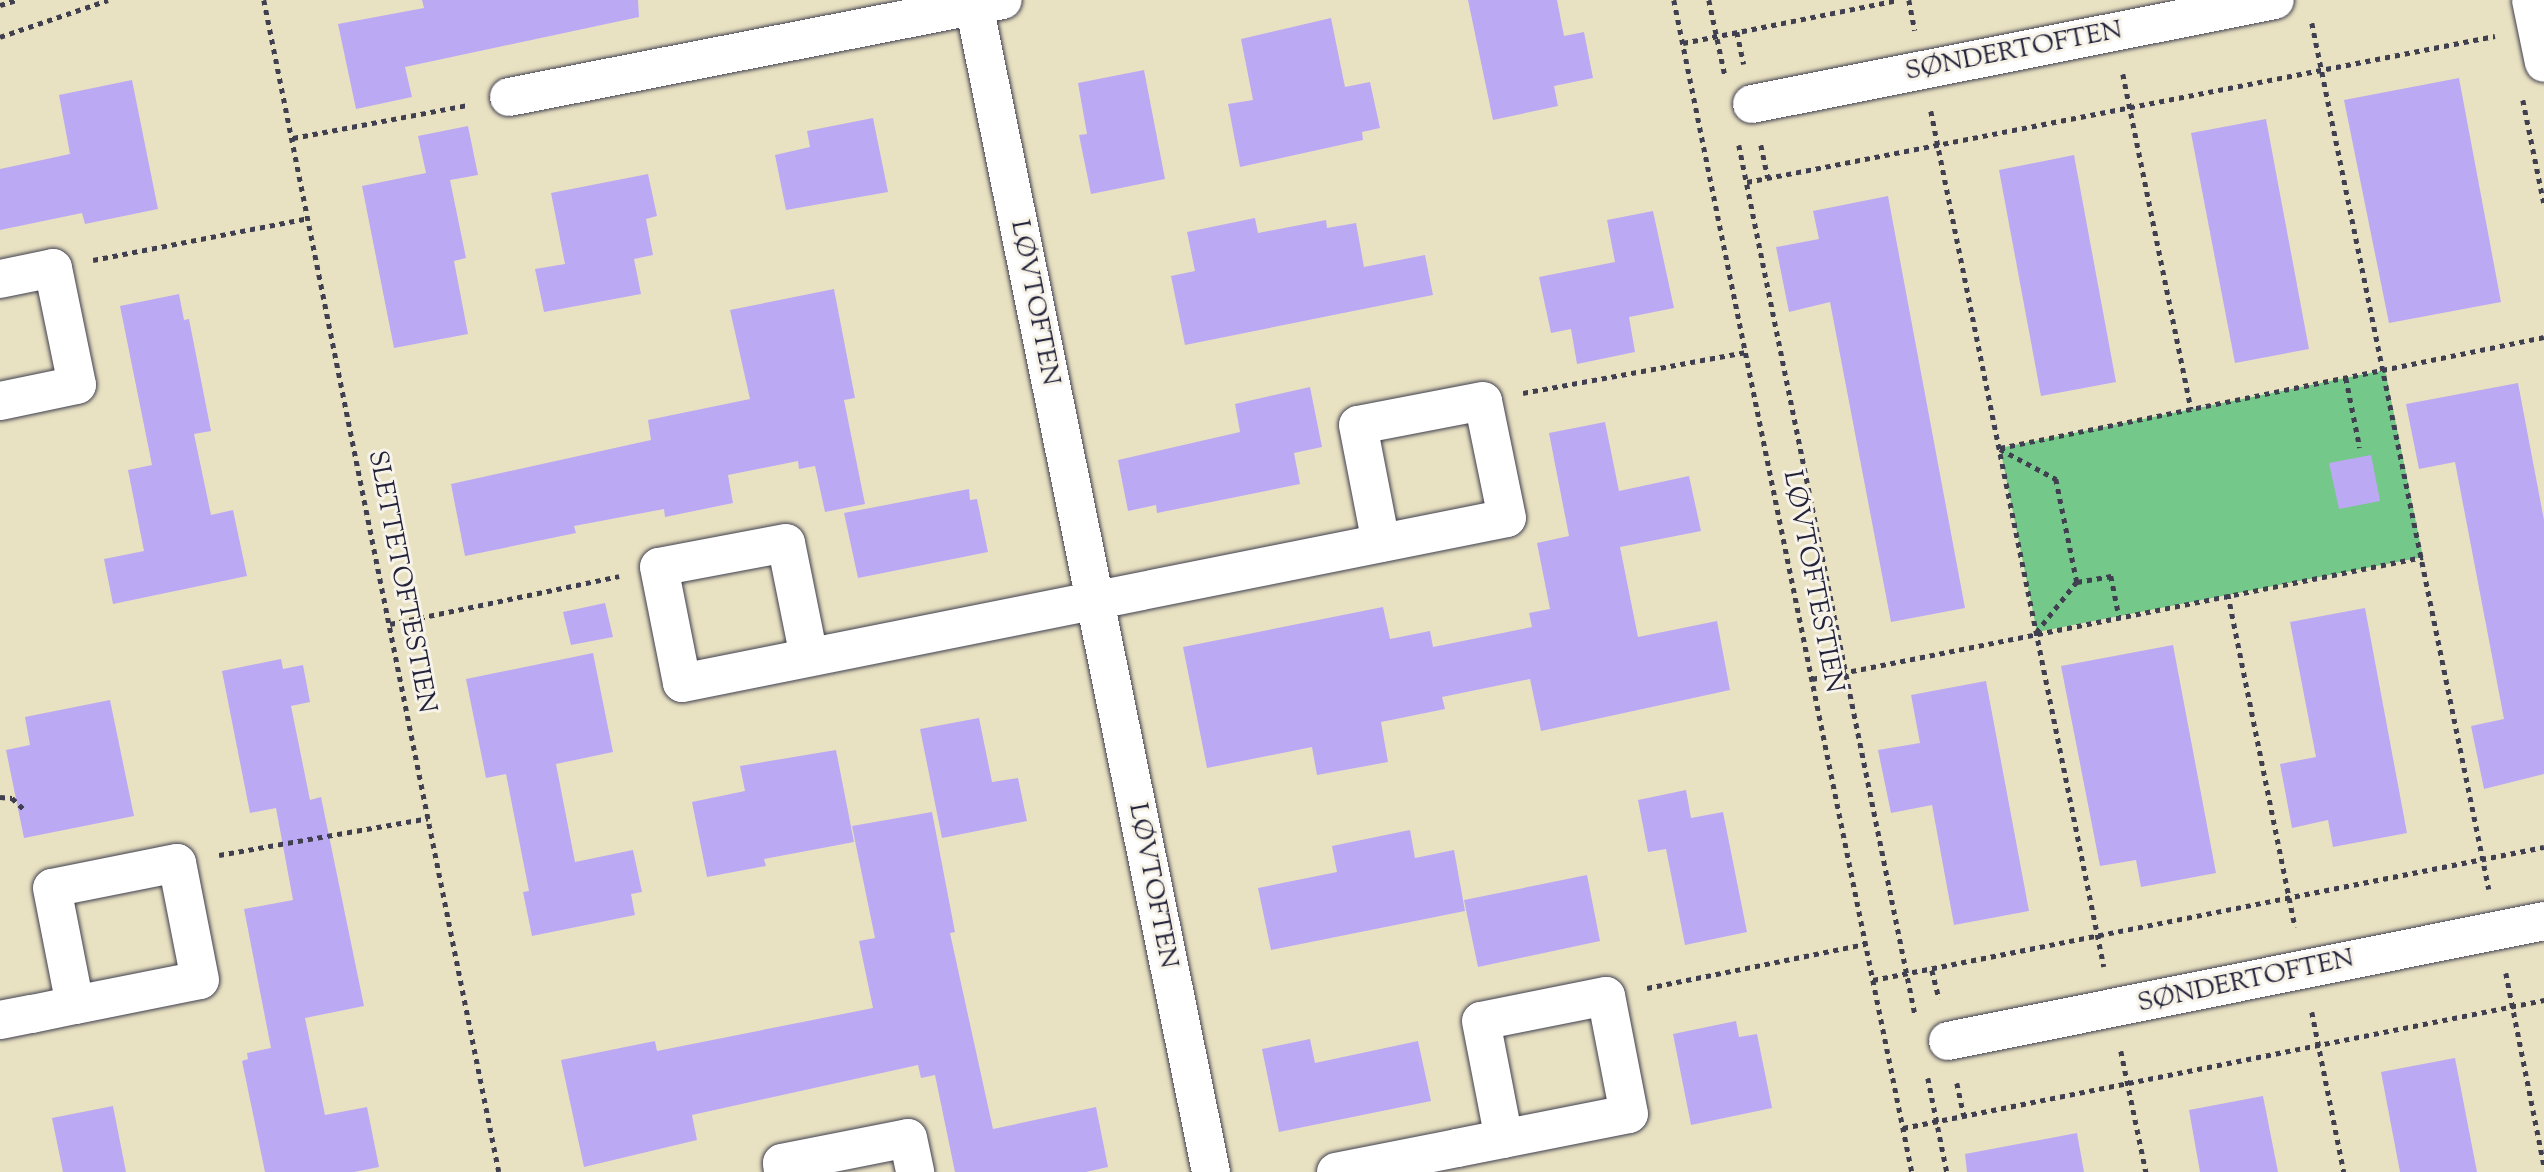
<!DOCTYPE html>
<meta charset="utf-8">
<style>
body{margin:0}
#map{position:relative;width:2544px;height:1172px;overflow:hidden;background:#e9e2c2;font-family:"Sorts Mill Goudy",serif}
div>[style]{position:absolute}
.green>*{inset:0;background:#74c88a}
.building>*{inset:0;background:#bca9f3}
.path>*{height:4.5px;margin-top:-2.25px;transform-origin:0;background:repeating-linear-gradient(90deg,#403f4f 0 5px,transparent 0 10px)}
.roads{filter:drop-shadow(0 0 2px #403f4f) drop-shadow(0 0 2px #403f4f)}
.minor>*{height:38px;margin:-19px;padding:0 19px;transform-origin:19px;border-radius:19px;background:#fff}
span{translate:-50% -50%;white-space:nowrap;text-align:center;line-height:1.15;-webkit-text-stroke:6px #f7f3e8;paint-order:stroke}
.street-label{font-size:26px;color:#22223b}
</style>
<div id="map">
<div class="green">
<i style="clip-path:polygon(2385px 370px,2423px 557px,2037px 632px,2000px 448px)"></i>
</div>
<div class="building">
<i style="clip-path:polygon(422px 0,638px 0,639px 17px,405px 67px,412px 97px,356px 109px,338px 24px,424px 8px)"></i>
<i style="clip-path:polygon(1468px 0,1557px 0,1564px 36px,1584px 32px,1593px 78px,1554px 86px,1558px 106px,1493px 120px)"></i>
<i style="clip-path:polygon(1331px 18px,1345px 87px,1370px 82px,1380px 128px,1362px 132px,1363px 140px,1240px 167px,1228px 104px,1253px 100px,1241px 39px)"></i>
<i style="clip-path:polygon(1144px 70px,1165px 179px,1091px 194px,1079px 135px,1087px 134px,1078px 83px)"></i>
<i style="clip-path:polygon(2459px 78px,2501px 302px,2389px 323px,2344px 100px)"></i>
<i style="clip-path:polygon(132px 80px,158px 209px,85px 224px,82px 213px,0 230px,0 169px,70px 154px,59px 95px)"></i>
<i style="clip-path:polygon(873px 118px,888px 192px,786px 210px,775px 155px,810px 147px,807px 131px)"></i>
<i style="clip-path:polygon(2266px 119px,2309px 349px,2235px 363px,2191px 133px)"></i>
<i style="clip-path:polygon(468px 126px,478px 175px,450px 180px,466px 258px,454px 261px,468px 334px,394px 348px,362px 186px,426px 173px,418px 136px)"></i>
<i style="clip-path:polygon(2074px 155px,2116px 382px,2041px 396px,1999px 170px)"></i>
<i style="clip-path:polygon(648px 174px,657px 216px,646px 219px,653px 255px,634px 259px,641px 294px,544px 312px,535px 269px,565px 264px,551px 193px)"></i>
<i style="clip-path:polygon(1888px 196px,1965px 608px,1891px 622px,1830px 302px,1789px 312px,1776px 247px,1819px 239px,1813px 211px)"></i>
<i style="clip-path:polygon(1653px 211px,1674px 308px,1629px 317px,1635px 352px,1577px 364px,1571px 329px,1551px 333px,1539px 277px,1615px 262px,1607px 220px)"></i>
<i style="clip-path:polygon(1255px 218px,1258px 233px,1326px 220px,1327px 228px,1356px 223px,1364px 267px,1425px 255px,1433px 295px,1185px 345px,1171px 276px,1195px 271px,1187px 232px)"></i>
<i style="clip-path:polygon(834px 289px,855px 398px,844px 400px,865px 504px,825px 512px,815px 466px,799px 469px,798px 461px,728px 475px,733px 503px,665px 517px,664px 509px,574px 526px,576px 533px,465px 556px,451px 484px,651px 440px,648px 420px,750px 399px,730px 310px)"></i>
<i style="clip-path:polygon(179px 294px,184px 320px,189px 319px,211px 431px,194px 434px,211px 515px,233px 510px,247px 576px,113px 604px,104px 559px,144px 551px,128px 470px,152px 465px,120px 306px)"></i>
<i style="clip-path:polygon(2518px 383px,2544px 520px,2544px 774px,2484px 789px,2471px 726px,2504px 719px,2455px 462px,2419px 469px,2406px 404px)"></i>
<i style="clip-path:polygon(1310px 387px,1322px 447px,1294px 453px,1300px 484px,1157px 513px,1156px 505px,1128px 511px,1118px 460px,1240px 432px,1235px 404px)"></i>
<i style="clip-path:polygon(1605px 422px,1619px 491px,1689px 476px,1701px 531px,1620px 547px,1638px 637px,1717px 621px,1730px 690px,1541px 731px,1530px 679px,1442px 697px,1445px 709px,1381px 722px,1388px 762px,1317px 775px,1312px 747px,1207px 768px,1183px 647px,1383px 607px,1390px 639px,1430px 631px,1433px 647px,1532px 627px,1529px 613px,1550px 609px,1537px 543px,1569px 536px,1549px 433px)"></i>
<i style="clip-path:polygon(2371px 455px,2380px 501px,2339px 509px,2329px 463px)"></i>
<i style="clip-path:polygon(969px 489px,970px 500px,977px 499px,988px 552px,858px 578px,844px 513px)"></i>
<i style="clip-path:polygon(605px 603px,613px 637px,571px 645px,563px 612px)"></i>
<i style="clip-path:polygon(2365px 608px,2407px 833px,2333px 847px,2328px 820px,2292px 828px,2280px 764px,2316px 757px,2290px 622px)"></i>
<i style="clip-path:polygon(2173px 645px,2216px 873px,2141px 887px,2136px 860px,2100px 866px,2061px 666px)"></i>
<i style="clip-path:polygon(593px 653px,613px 752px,556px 764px,575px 862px,633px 850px,642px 892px,631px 894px,635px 915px,532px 936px,523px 892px,529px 891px,506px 774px,486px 778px,466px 679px)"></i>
<i style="clip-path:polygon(281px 659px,283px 669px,303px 665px,310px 702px,291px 706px,310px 800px,321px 797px,364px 1006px,305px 1018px,325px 1115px,367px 1107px,379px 1167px,354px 1172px,265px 1172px,242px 1061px,248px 1059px,247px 1053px,271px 1048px,244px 909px,293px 900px,276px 808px,250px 813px,222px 671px)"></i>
<i style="clip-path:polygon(1986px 681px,2029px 911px,1954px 925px,1932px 805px,1891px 813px,1878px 750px,1920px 743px,1911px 695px)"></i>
<i style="clip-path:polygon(110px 700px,134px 816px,24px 838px,6px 750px,30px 745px,25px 717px)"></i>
<i style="clip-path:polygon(979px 718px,992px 782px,1018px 778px,1027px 821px,942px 838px,920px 729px)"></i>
<i style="clip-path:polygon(836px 750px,854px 842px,764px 859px,766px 866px,707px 877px,692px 802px,745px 791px,740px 766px)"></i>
<i style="clip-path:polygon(1686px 790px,1691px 818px,1723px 812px,1747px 932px,1685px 945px,1666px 849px,1648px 852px,1638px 800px)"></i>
<i style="clip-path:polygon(932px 812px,955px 932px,950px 933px,993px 1129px,1096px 1107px,1108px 1167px,1086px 1172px,955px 1172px,935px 1075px,921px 1078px,918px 1065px,692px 1115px,697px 1140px,584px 1167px,561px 1060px,655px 1041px,657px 1051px,873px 1008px,859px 941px,875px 938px,852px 826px)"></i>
<i style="clip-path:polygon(1410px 830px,1415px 858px,1454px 850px,1465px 911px,1271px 950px,1258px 888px,1337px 872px,1332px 846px)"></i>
<i style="clip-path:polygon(1587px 875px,1600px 941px,1478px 967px,1464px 900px)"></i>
<i style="clip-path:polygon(1736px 1021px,1739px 1037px,1757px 1034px,1772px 1108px,1691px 1125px,1673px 1034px)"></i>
<i style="clip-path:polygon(1310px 1039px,1315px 1063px,1418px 1041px,1431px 1101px,1279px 1132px,1262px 1049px)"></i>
<i style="clip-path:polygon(2455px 1058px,2477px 1172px,2400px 1172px,2381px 1072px)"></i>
<i style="clip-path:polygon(2263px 1096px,2278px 1172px,2200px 1172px,2189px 1110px)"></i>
<i style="clip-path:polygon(113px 1106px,126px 1172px,63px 1172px,52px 1118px)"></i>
<i style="clip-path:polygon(2077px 1133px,2084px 1172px,1967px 1172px,1965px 1154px)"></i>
</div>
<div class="path">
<i style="left:264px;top:0;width:1195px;rotate:78.66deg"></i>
<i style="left:1674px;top:0;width:1196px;rotate:78.52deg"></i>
<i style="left:1709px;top:0;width:77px;rotate:78deg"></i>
<i style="left:1909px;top:0;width:31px;rotate:79deg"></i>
<i style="left:0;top:5px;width:17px;rotate:-17deg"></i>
<i style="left:2312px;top:23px;width:884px;rotate:78.45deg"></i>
<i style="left:1737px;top:32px;width:33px;rotate:78deg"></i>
<i style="left:0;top:37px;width:114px;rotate:-18.9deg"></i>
<i style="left:1683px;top:43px;width:219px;rotate:-11.3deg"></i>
<i style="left:2123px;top:74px;width:342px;rotate:78.5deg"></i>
<i style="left:2523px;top:100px;width:105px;rotate:78.5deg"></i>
<i style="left:1931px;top:111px;width:873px;rotate:78.57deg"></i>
<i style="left:293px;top:138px;width:177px;rotate:-10.7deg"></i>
<i style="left:1739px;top:145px;width:887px;rotate:78.55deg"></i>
<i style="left:1761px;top:145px;width:34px;rotate:78deg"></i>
<i style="left:1747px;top:182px;width:762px;rotate:-11.04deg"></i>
<i style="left:93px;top:260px;width:220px;rotate:-11deg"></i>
<i style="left:2346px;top:378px;width:71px;rotate:78.7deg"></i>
<i style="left:1523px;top:393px;width:227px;rotate:-10.4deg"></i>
<i style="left:2000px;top:448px;width:555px;rotate:-11.53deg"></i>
<i style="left:2000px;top:449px;width:64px;rotate:28.2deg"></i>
<i style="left:2056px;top:479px;width:105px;rotate:78.5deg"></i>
<i style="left:2077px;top:582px;width:64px;rotate:128.7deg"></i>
<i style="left:2077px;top:582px;width:35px;rotate:-10deg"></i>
<i style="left:2111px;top:576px;width:41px;rotate:78.7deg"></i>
<i style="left:2228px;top:594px;width:340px;rotate:78.6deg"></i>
<i style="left:390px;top:624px;width:234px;rotate:-11.8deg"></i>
<i style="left:1812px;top:679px;width:623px;rotate:-11.29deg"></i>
<i style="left:0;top:797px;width:12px;rotate:5deg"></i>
<i style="left:12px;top:798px;width:18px;rotate:43deg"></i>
<i style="left:219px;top:855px;width:212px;rotate:-10deg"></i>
<i style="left:1932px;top:970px;width:30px;rotate:76deg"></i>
<i style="left:2506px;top:973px;width:196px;rotate:78.8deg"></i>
<i style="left:1873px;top:980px;width:684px;rotate:-11.21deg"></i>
<i style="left:1647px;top:988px;width:223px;rotate:-11.4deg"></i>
<i style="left:2312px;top:1012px;width:163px;rotate:78.7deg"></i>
<i style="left:2121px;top:1051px;width:124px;rotate:78.3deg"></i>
<i style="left:1928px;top:1078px;width:96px;rotate:78.6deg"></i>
<i style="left:1957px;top:1083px;width:34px;rotate:78deg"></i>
<i style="left:1903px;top:1128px;width:654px;rotate:-11.29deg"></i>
</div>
<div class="roads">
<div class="minor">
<i style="left:973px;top:0;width:1196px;rotate:78.52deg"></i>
<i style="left:2531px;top:0;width:64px;rotate:78.3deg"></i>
<i style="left:509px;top:97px;width:503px;rotate:-11.11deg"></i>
<i style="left:1752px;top:104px;width:533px;rotate:-11.25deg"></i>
<i style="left:0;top:279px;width:54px;rotate:-11.7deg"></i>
<i style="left:53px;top:268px;width:119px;rotate:78.4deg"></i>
<i style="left:77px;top:385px;width:79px;rotate:168.3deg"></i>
<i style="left:809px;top:657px;width:116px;rotate:-101.4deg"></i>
<i style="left:786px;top:543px;width:129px;rotate:169.3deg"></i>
<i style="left:659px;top:567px;width:118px;rotate:78.8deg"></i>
<i style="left:682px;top:683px;width:841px;rotate:-11.31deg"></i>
<i style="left:1507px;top:518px;width:119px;rotate:-101.6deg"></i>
<i style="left:1483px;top:401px;width:127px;rotate:169.1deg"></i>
<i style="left:1358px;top:425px;width:120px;rotate:79deg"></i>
<i style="left:0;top:1020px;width:33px;rotate:-11deg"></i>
<i style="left:32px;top:1014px;width:44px;rotate:-11.8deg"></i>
<i style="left:75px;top:1005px;width:127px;rotate:-11.3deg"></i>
<i style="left:200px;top:980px;width:119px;rotate:-101.1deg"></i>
<i style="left:177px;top:863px;width:127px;rotate:168.7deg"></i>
<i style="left:52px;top:888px;width:119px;rotate:78.9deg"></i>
<i style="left:1948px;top:1041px;width:608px;rotate:-11.38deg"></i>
<i style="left:783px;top:1172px;width:9px;rotate:-96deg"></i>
<i style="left:782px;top:1163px;width:128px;rotate:-11.2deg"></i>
<i style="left:908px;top:1138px;width:35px;rotate:78deg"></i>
<i style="left:1336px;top:1172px;width:123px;rotate:-11.2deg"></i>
<i style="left:1457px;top:1148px;width:175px;rotate:-11.2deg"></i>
<i style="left:1629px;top:1114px;width:120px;rotate:-101deg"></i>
<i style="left:1606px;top:996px;width:127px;rotate:168.7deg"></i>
<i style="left:1481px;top:1021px;width:120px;rotate:79deg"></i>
</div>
</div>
<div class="street-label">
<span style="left:2014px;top:52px;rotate:-11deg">SØNDERTOFTEN</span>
<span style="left:1034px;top:303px;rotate:79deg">LØVTOFTEN</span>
<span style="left:401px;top:582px;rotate:79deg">SLETTETOFTESTIEN</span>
<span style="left:1812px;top:582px;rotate:79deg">LØVTOFTESTIEN</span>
<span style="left:1152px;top:886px;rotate:79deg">LØVTOFTEN</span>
<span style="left:2246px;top:982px;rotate:-12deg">SØNDERTOFTEN</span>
</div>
</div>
